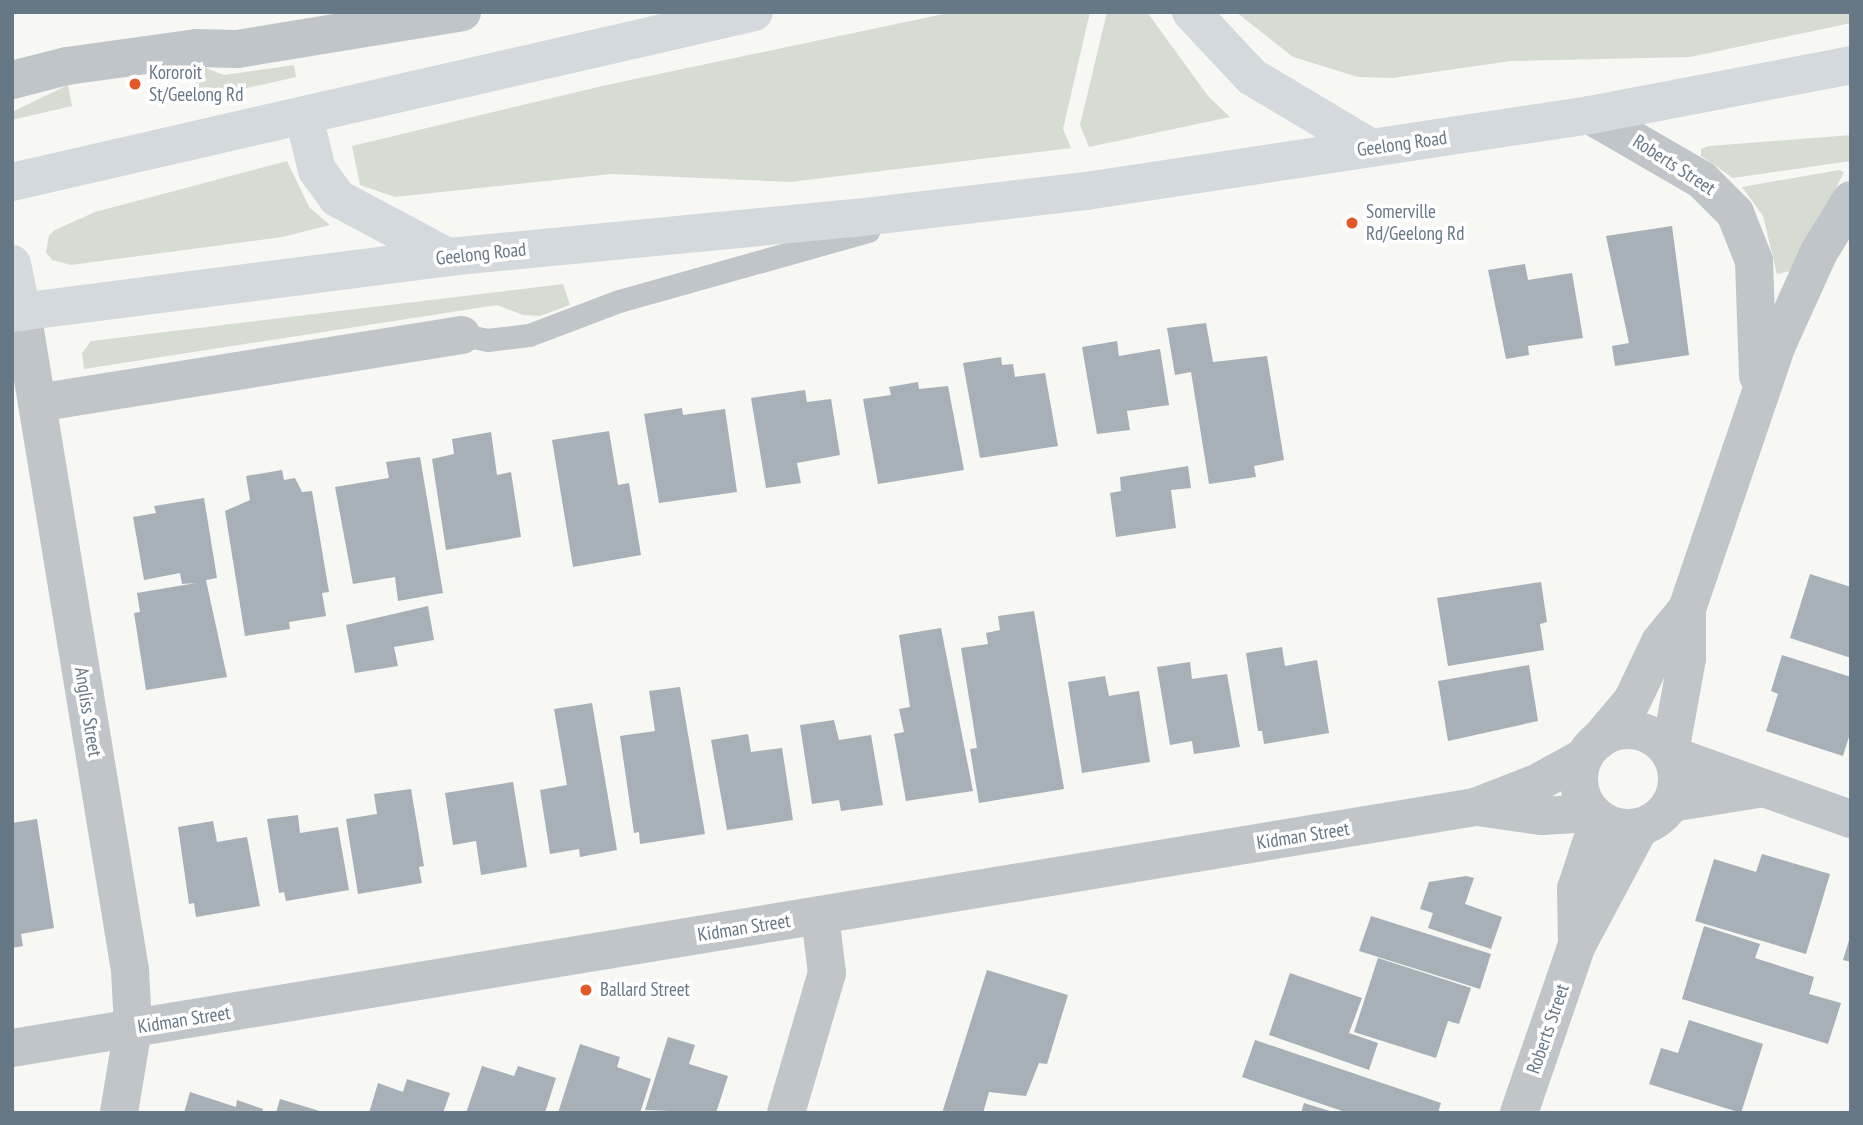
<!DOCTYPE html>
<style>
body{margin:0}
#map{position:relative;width:1863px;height:1125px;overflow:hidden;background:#f7f7f4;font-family:"PT Sans Narrow",sans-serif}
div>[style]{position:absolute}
.green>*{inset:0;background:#d7dcd3}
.building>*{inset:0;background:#a7b0b6}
.service>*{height:23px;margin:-11.5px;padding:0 11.5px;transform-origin:11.5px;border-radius:11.5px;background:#c0c5c9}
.minor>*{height:38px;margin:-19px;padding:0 19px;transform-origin:19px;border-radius:19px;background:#c0c5c9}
.tertiary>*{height:38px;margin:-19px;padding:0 19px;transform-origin:19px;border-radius:19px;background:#c0c5c9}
.tertiary>.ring{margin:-19px;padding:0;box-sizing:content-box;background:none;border:38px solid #c0c5c9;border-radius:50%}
.trunk>*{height:38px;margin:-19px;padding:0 19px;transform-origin:19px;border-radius:19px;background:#d4d9dd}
.dots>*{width:19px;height:19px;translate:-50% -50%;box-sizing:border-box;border:4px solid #fff;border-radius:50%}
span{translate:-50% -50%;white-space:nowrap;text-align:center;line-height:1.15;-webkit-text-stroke:7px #fff;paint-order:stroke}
.poi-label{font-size:19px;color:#667786}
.left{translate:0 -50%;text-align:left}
.street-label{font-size:19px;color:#667786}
.frame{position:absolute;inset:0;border:14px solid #667786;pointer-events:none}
</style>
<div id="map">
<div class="green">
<i style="clip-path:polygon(953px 12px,1090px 12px,1063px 129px,1071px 148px,790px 182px,611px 174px,395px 197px,360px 185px,352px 146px,602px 86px)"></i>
<i style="clip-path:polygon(1107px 12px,1147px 12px,1208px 96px,1230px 117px,1089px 147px,1080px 125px)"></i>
<i style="clip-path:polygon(1236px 12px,1851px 12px,1851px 23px,1690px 57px,1511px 61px,1393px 78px,1358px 77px,1293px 57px)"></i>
<i style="clip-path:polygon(198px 65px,224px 75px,294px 65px,296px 77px,199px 99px,192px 71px)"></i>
<i style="clip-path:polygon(68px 85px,72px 106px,12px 120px,12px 112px)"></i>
<i style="clip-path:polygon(1851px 135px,1851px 161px,1733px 178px,1701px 156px,1701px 149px,1709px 146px)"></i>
<i style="clip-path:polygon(287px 161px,309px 207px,330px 225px,283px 237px,71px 265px,52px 260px,46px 252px,49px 235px,55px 230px,95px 212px)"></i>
<i style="clip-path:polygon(1839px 170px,1844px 172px,1795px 270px,1777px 274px,1763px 216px,1742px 187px)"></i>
<i style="clip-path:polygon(563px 284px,570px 305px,540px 316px,523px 315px,497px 305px,84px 369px,82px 353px,91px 341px)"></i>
</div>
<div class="building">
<i style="clip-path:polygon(1672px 226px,1689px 355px,1615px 366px,1612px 346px,1629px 343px,1606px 236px)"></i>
<i style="clip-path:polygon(1525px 264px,1528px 280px,1572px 273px,1583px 338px,1528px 346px,1529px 355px,1506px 359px,1488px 270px)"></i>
<i style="clip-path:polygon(1206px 323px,1213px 362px,1267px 356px,1284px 460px,1254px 466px,1256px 477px,1209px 484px,1191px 372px,1175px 375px,1167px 328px)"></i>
<i style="clip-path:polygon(1117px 341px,1119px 356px,1160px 349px,1169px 405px,1127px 411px,1130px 430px,1097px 434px,1082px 347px)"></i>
<i style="clip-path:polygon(1001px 357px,1002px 365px,1013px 364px,1015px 377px,1045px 373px,1058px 446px,980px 458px,963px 363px)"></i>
<i style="clip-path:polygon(918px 382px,919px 389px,948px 386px,964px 470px,878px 484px,863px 399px,891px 395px,889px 387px)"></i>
<i style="clip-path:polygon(805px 390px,807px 402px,831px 399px,840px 455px,797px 463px,801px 483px,766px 488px,751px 398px)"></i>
<i style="clip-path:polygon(682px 408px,683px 415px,725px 409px,737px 492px,659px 503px,644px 414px)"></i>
<i style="clip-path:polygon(609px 431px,618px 485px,629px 483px,641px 555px,573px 567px,552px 440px)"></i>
<i style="clip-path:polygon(491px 432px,497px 475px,511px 472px,521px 537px,446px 550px,432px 459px,454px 454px,452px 439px)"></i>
<i style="clip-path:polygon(420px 457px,443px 593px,398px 601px,395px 577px,353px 584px,335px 487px,389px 478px,386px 462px)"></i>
<i style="clip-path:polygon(1188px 466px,1191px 488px,1171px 490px,1176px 528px,1116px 537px,1110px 493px,1121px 491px,1120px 477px)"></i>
<i style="clip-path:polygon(282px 470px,284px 480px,295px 478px,302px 492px,312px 491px,329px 592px,322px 593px,326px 616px,289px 622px,290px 629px,245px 636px,225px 511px,250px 500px,246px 476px)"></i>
<i style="clip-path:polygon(204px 498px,217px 578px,206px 580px,227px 677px,146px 690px,134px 613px,140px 612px,137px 593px,196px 583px,182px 584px,180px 573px,144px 580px,133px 517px,156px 513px,154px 506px)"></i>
<i style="clip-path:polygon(1810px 574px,1851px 587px,1851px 658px,1790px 638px)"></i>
<i style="clip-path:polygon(1541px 582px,1547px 622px,1540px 624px,1544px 650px,1448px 666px,1437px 598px)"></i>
<i style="clip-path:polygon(428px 606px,434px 640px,394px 647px,398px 666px,355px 673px,346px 625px)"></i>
<i style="clip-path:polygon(1034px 611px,1064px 789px,979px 803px,970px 749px,977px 748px,961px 648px,988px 644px,986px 633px,1000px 630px,998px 616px)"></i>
<i style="clip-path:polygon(941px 628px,973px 791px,906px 801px,894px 734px,904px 732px,899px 709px,910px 707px,899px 635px)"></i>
<i style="clip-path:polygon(1282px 647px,1285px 666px,1317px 660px,1329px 733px,1264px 744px,1262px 731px,1258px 731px,1246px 653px)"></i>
<i style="clip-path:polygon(1782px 655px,1851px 677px,1851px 730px,1843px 756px,1766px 731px,1778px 694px,1771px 691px)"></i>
<i style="clip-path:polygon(1190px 662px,1192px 679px,1227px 674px,1240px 747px,1194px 754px,1192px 741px,1170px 745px,1157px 667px)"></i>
<i style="clip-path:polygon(1529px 665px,1538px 721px,1448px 741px,1438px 681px)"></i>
<i style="clip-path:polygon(1105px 676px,1109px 696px,1139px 691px,1150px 762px,1082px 773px,1068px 682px)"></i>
<i style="clip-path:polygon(680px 687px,705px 834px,640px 844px,639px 832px,634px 833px,620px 736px,655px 731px,649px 691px)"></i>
<i style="clip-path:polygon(592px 703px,617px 850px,580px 857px,579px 849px,550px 854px,540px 790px,567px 785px,554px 709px)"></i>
<i style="clip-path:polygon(834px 720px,839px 740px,871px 735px,883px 805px,841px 811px,839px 800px,812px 804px,800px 725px)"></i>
<i style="clip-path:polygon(748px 734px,751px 752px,782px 748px,793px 820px,727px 830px,711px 740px)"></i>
<i style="clip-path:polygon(513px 782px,527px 867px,481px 875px,476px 841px,453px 845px,445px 793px)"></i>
<i style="clip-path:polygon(411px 789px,424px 866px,419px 867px,422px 883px,358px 894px,346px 819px,377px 814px,374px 794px)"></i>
<i style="clip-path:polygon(298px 815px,300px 833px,338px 827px,349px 890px,286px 901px,284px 892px,279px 893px,267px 819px)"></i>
<i style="clip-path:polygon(37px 819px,54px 928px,21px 934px,23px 946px,12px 948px,12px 823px)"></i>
<i style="clip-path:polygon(213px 821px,217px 842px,247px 837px,260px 906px,196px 917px,194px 903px,189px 904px,178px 827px)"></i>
<i style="clip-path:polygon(1762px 854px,1830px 874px,1806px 954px,1695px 921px,1714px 859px,1756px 872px)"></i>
<i style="clip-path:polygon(1466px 876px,1474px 878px,1465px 904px,1502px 917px,1491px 949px,1428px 928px,1433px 913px,1420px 909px,1429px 882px)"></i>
<i style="clip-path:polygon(1371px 916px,1491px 954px,1480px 989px,1359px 951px)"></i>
<i style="clip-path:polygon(1704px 926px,1760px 944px,1755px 958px,1814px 977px,1809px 994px,1841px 1003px,1828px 1044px,1682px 999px)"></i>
<i style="clip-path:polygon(1850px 937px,1851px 937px,1851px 962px,1843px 960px)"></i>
<i style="clip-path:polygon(1378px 958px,1471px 988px,1459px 1024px,1448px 1021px,1436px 1058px,1354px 1032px)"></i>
<i style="clip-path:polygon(987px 970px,1068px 995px,1047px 1064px,1039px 1063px,1026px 1096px,989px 1092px,983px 1113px,942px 1113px)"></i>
<i style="clip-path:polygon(1290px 973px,1362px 998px,1349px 1033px,1378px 1043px,1369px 1070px,1269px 1035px)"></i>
<i style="clip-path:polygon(1689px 1020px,1763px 1044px,1741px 1113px,1649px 1084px,1661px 1048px,1678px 1053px)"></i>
<i style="clip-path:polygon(668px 1037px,695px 1045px,689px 1064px,728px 1076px,716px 1113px,645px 1110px)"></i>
<i style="clip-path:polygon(1255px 1040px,1441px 1103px,1438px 1113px,1348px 1113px,1242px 1077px)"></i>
<i style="clip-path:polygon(580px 1044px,620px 1057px,617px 1067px,651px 1079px,640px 1113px,558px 1113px)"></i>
<i style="clip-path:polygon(482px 1066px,514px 1076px,518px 1066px,556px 1078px,545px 1113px,466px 1113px)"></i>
<i style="clip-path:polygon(407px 1079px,450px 1093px,443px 1113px,369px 1113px,378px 1083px,403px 1092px)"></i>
<i style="clip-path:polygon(190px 1092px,236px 1107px,237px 1100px,263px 1109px,262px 1113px,184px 1113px)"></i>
<i style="clip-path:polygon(280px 1099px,323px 1112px,323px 1113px,276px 1113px)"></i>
<i style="clip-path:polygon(1304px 1103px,1333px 1112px,1333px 1113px,1301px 1113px)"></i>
</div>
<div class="service">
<i style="left:462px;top:335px;width:25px;rotate:11deg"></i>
<i style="left:487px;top:340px;width:42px;rotate:-6.8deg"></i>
<i style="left:529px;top:335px;width:96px;rotate:-20.7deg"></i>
<i style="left:619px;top:301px;width:259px;rotate:-15.7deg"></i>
</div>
<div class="minor">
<i style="left:12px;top:80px;width:57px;rotate:-14.3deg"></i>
<i style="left:67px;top:66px;width:131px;rotate:-7.9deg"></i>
<i style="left:197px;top:48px;width:40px;rotate:1.4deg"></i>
<i style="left:237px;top:49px;width:228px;rotate:-9.3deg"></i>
<i style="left:22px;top:312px;width:667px;rotate:80.68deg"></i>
<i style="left:130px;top:970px;width:58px;rotate:87deg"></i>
<i style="left:133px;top:1028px;width:86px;rotate:99.4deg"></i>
<i style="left:37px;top:403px;width:430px;rotate:-9.1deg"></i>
<i style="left:1671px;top:755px;width:191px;rotate:19.6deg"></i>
<i style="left:1671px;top:803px;width:88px;rotate:-9.1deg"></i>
<i style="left:1477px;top:807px;width:66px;rotate:7.9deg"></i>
<i style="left:1542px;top:816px;width:51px;rotate:-3.4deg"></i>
<i style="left:12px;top:1048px;width:1483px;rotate:-9.35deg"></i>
<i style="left:1475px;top:807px;width:66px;rotate:-21.2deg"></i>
<i style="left:1537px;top:783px;width:54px;rotate:-29deg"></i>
<i style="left:786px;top:1113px;width:146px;rotate:-73.7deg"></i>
<i style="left:827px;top:973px;width:57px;rotate:-97deg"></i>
</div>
<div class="tertiary">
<i style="left:1590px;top:115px;width:129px;rotate:30.1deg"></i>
<i style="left:1702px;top:180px;width:47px;rotate:45deg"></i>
<i style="left:1735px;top:213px;width:52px;rotate:68.4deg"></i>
<i style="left:1754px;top:261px;width:115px;rotate:88deg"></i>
<i class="ring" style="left:1579px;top:730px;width:60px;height:60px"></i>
<i style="left:1598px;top:741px;width:52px;rotate:-49.6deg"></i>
<i style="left:1632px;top:701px;width:65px;rotate:-64.6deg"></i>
<i style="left:1660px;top:642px;width:43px;rotate:-50.7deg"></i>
<i style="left:1670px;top:752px;width:96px;rotate:-79.7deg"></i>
<i style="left:1687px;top:658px;width:49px;rotate:-90deg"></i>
<i style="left:1687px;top:609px;width:279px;rotate:-71.2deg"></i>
<i style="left:1777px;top:345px;width:102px;rotate:-65.7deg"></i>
<i style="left:1819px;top:252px;width:61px;rotate:-58.4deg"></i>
<i style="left:1577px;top:945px;width:56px;rotate:-91deg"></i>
<i style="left:1576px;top:889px;width:74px;rotate:-71.8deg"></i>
<i style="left:1519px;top:1113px;width:178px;rotate:-71deg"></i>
<i style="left:1577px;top:945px;width:134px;rotate:-61.9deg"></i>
</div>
<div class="trunk">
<i style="left:1191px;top:12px;width:89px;rotate:46.8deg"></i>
<i style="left:1252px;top:77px;width:139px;rotate:30.8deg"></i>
<i style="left:304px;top:117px;width:55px;rotate:76.2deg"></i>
<i style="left:317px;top:170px;width:34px;rotate:54deg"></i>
<i style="left:337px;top:198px;width:126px;rotate:28deg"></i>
<i style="left:12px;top:182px;width:761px;rotate:-12.9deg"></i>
<i style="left:12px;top:264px;width:49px;rotate:78.2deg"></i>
<i style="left:12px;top:313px;width:440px;rotate:-7.3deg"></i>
<i style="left:448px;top:257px;width:409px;rotate:-5.5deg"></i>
<i style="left:855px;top:218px;width:233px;rotate:-6.7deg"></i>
<i style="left:1086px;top:191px;width:510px;rotate:-8.58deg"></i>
<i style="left:1590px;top:115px;width:266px;rotate:-10.8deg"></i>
</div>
<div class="dots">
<i style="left:135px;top:84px;background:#e45827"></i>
<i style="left:1352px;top:223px;background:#e45827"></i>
<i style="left:586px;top:990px;background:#e45827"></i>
</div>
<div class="poi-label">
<span class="left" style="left:149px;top:84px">Kororoit<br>St/Geelong Rd</span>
<span class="left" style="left:1366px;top:223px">Somerville<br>Rd/Geelong Rd</span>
<span class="left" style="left:600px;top:990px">Ballard Street</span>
</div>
<div class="street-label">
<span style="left:1402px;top:144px;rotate:-8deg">Geelong Road</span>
<span style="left:1674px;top:165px;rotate:33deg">Roberts Street</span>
<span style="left:481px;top:254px;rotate:-6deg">Geelong Road</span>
<span style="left:88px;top:712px;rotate:81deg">Angliss Street</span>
<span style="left:1303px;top:836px;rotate:-9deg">Kidman Street</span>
<span style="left:744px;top:928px;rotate:-9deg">Kidman Street</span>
<span style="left:184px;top:1020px;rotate:-9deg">Kidman Street</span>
<span style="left:1548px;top:1029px;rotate:-71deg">Roberts Street</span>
</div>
<div class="frame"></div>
</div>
